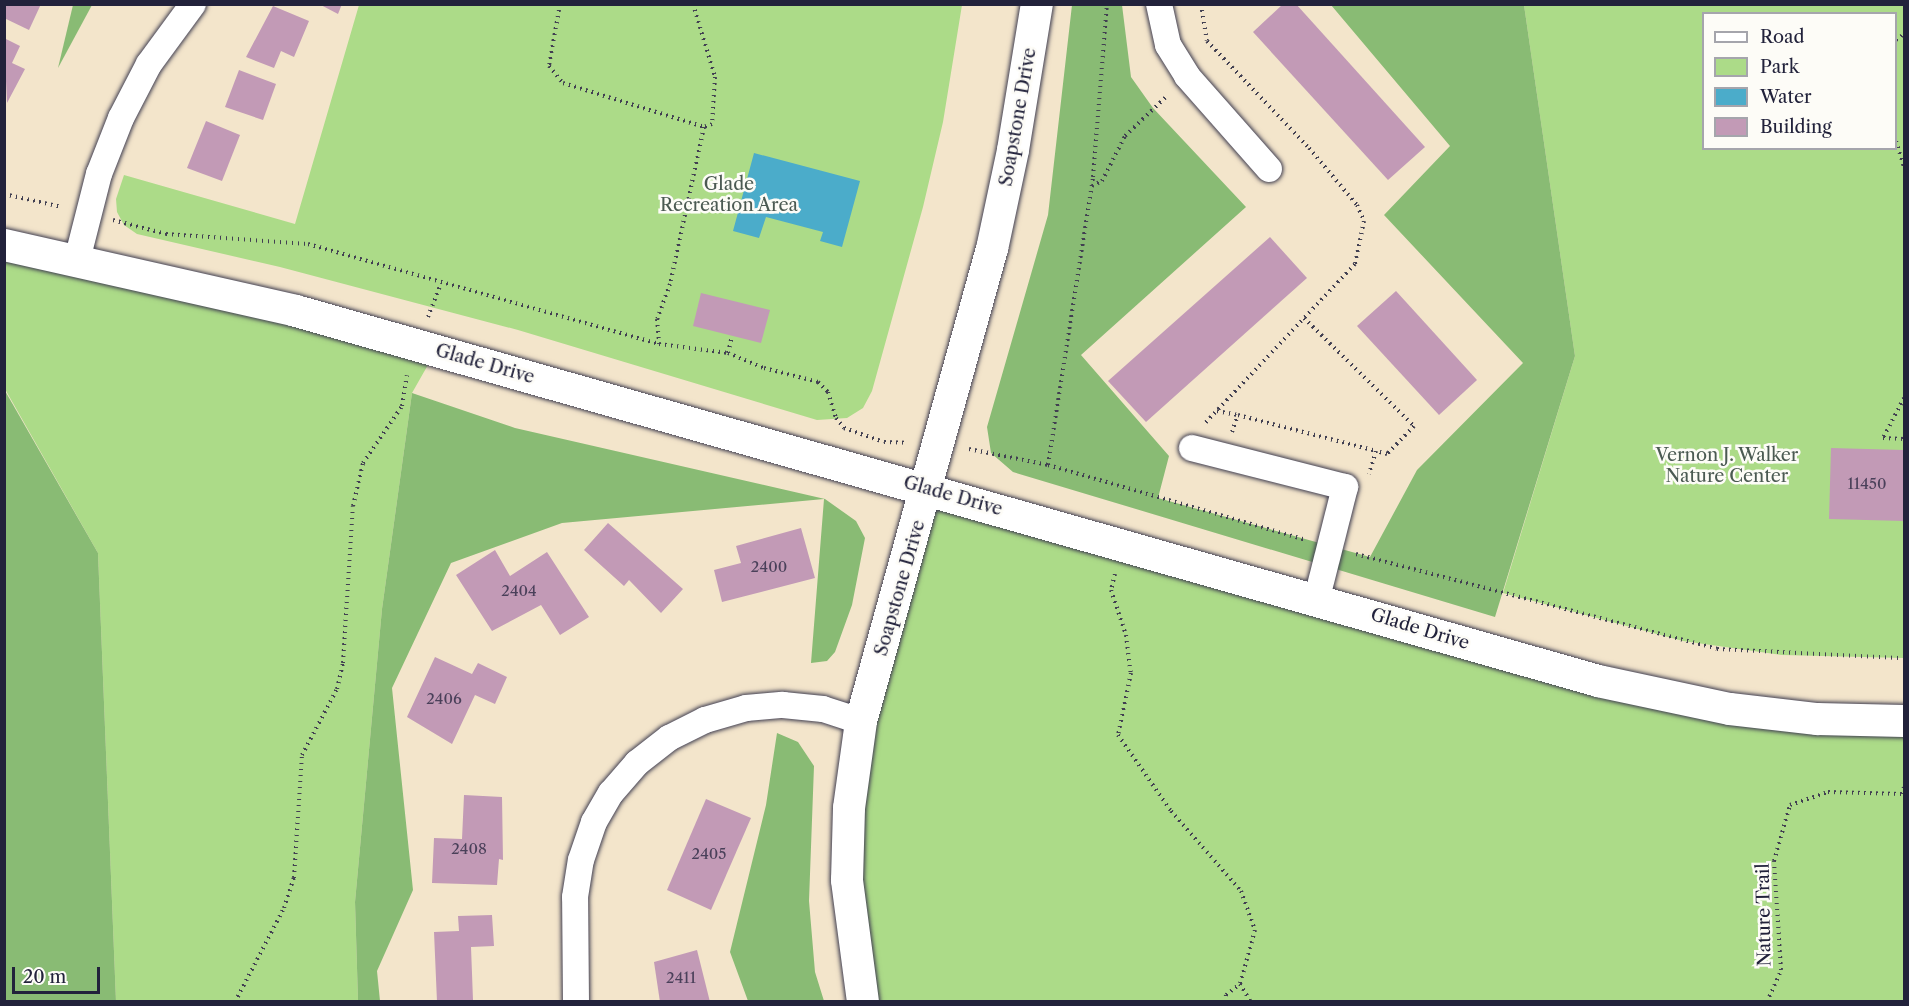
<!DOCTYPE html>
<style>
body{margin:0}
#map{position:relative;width:1909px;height:1006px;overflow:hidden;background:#f3e5cb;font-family:"Libre Caslon Text",serif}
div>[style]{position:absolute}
.green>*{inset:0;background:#acdb88}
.forest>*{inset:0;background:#89bb74}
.water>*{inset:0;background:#4bacca}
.building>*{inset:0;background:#c29ab6}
.path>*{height:4px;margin-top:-2px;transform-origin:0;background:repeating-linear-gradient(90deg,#413f51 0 1.5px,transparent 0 6px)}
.roads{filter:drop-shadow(0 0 2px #413f51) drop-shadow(0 0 2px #413f51)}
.minor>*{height:26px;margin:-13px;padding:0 13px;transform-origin:13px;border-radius:13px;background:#fff}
.tertiary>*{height:32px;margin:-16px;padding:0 16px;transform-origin:16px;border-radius:16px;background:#fff}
span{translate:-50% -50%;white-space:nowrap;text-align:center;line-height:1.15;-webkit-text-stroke:5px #fdfcf7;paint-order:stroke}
.number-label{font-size:15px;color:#4a405a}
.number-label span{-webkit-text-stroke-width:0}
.street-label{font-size:18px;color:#22223b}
.park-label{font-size:18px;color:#4b5a52}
.frame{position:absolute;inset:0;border:6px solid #22223b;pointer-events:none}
.legend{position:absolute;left:1702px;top:12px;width:195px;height:138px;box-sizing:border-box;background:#fdfcf7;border:2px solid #a5a5ac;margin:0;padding:8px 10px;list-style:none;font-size:18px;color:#22223b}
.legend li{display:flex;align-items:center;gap:12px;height:30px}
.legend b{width:30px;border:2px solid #a5a5ac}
.scale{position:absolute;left:12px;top:967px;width:88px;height:27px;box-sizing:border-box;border:3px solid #22223b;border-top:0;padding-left:8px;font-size:18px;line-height:21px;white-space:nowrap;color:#22223b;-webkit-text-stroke:4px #fdfcf7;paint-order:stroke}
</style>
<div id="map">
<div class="green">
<i style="clip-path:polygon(359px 5px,962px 5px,943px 122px,923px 207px,872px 391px,863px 408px,847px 418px,817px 420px,518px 330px,280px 267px,137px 234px,124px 225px,117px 212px,116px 199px,124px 175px,295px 224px)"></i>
<i style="clip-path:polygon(evenodd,1524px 5px,1904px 5px,1904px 658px,1782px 655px,1683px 641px,1503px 593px,1575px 356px,1524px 5px,1704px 14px,1896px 14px,1896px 148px,1704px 148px,1704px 14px)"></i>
<i style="clip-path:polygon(4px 247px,437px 349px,412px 393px,382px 609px,355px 902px,358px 1001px,116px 1001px,98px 553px,5px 389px)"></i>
<i style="clip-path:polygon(929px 489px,1598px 681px,1904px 721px,1904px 1001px,863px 1002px,848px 842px)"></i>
</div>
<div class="forest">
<i style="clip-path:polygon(73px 5px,92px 5px,58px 68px)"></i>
<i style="clip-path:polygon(1072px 5px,1122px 5px,1131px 77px,1153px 108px,1246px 207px,1081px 355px,1169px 456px,1158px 498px,1370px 557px,1417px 470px,1523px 363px,1384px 215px,1450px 146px,1331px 5px,1524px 5px,1575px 356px,1495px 617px,1013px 472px,991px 453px,987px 427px,1048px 215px)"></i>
<i style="clip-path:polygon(4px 389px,98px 553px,116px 1001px,5px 1001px)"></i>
<i style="clip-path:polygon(412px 393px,515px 428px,825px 499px,856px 521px,865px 538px,852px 605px,835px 652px,827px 661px,811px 663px,824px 499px,562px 523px,451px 563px,392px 688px,413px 890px,377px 971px,380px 1001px,358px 1001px,355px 902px,382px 609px)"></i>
<i style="clip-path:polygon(777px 733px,798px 742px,814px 766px,809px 901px,815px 972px,824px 1001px,748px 1001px,730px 952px,766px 805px)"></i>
</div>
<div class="water">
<i style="clip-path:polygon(754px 153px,860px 181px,842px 247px,820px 241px,823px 232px,766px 217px,759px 238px,733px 231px)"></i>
</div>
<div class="building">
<i style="clip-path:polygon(4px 4px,41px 4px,29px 30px,4px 18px)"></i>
<i style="clip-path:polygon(319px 4px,342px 4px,338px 14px)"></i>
<i style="clip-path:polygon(1283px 4px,1296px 4px,1425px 147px,1388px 180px,1253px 32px)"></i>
<i style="clip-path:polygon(273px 6px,309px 21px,294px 57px,281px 51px,274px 68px,246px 57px)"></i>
<i style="clip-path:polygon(4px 38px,20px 46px,12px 63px,25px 69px,7px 103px)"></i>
<i style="clip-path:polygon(239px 70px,276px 84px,263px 120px,225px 107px)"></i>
<i style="clip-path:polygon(206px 121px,240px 135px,222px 181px,187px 168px)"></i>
<i style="clip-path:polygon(1270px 237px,1307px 278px,1146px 422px,1108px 381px)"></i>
<i style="clip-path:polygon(1396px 291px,1477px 380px,1439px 415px,1357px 326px)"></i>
<i style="clip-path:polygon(701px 293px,770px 310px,761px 343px,693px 326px)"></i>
<i style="clip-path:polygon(1831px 448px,1904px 450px,1904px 521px,1829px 519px)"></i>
<i style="clip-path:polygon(608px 523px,683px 589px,661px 613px,629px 580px,624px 586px,584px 550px)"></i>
<i style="clip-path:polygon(801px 528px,815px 578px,722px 602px,714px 570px,741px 563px,736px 546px)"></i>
<i style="clip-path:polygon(495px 550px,510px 576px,547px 552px,589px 617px,560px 635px,541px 605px,492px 631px,456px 575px)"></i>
<i style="clip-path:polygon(435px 657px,472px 674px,478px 663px,507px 677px,495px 704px,475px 695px,452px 744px,407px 717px)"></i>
<i style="clip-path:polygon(464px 795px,502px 797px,503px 860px,499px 859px,497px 885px,432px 883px,434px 838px,462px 839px)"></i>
<i style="clip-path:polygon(706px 799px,751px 818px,711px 910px,667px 890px)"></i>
<i style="clip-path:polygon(492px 915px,494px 946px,471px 947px,473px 1000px,437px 1002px,434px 932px,459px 931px,458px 916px)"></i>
<i style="clip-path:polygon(697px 950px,710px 1002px,660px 1002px,654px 962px)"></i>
</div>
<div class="path">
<i style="left:560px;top:4px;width:63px;rotate:100.1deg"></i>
<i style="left:549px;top:66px;width:22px;rotate:51deg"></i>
<i style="left:563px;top:83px;width:148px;rotate:17.3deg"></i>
<i style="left:704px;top:127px;width:161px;rotate:102.2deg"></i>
<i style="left:670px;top:284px;width:37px;rotate:110deg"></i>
<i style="left:657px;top:319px;width:25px;rotate:85deg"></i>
<i style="left:659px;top:344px;width:70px;rotate:7.4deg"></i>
<i style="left:728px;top:353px;width:39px;rotate:23deg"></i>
<i style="left:764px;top:368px;width:56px;rotate:14.5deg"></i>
<i style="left:818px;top:382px;width:14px;rotate:45deg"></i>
<i style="left:828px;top:392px;width:27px;rotate:73deg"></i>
<i style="left:836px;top:418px;width:13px;rotate:51deg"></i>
<i style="left:844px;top:428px;width:42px;rotate:19.3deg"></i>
<i style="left:884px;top:442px;width:23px;rotate:2deg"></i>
<i style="left:693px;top:4px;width:76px;rotate:73.2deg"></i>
<i style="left:715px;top:77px;width:47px;rotate:93.7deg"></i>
<i style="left:712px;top:124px;width:9px;rotate:159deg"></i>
<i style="left:1201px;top:4px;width:37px;rotate:81deg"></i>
<i style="left:1207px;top:41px;width:148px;rotate:46.4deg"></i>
<i style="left:1309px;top:148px;width:75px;rotate:49.9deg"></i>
<i style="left:1357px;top:205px;width:17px;rotate:66deg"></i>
<i style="left:1364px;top:221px;width:44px;rotate:101.8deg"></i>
<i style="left:1355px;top:264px;width:220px;rotate:133.3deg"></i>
<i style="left:1896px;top:40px;width:10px;rotate:-37deg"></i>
<i style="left:1896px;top:141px;width:28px;rotate:73deg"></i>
<i style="left:1092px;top:186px;width:11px;rotate:-27deg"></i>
<i style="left:1102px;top:181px;width:51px;rotate:-62.9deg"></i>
<i style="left:1125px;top:136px;width:59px;rotate:-43.6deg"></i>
<i style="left:4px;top:194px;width:59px;rotate:12.6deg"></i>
<i style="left:113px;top:220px;width:55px;rotate:14.8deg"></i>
<i style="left:166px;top:234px;width:142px;rotate:4deg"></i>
<i style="left:308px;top:244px;width:365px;rotate:15.9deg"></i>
<i style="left:428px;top:317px;width:34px;rotate:-69deg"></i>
<i style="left:1304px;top:318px;width:154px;rotate:44.5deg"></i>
<i style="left:1414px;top:426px;width:39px;rotate:134deg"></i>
<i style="left:1387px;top:454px;width:11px;rotate:-165deg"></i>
<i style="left:1376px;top:451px;width:24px;rotate:107deg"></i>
<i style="left:728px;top:353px;width:17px;rotate:-77deg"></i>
<i style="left:1904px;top:398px;width:45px;rotate:117.7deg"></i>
<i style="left:1883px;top:438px;width:21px;rotate:3deg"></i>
<i style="left:1217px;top:411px;width:21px;rotate:11deg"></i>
<i style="left:1232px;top:432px;width:18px;rotate:-71deg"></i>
<i style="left:1238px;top:415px;width:143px;rotate:14.6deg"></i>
<i style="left:969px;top:449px;width:81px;rotate:11.4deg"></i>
<i style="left:1048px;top:465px;width:266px;rotate:16.2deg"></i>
<i style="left:1048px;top:465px;width:291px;rotate:-81.1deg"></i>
<i style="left:1093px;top:177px;width:174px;rotate:-85.4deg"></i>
<i style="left:1356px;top:554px;width:373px;rotate:14.7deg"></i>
<i style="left:1717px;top:649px;width:187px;rotate:2.8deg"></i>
<i style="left:1115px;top:574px;width:16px;rotate:104deg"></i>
<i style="left:1111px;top:590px;width:47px;rotate:71.6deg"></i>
<i style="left:1126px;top:635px;width:38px;rotate:83deg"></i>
<i style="left:1131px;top:673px;width:63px;rotate:101.8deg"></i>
<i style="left:1118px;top:735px;width:93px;rotate:55.1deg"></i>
<i style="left:1171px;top:811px;width:106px;rotate:48.8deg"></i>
<i style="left:1241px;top:891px;width:41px;rotate:70.3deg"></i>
<i style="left:1255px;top:930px;width:56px;rotate:105.5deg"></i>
<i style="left:1240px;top:984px;width:21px;rotate:59deg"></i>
<i style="left:235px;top:1002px;width:106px;rotate:-62.5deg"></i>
<i style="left:284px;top:908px;width:32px;rotate:-72deg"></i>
<i style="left:294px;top:878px;width:123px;rotate:-86.3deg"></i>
<i style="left:302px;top:755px;width:75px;rotate:-62.1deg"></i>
<i style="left:337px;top:689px;width:27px;rotate:-77deg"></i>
<i style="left:343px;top:663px;width:157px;rotate:-86.4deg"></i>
<i style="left:353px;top:506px;width:44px;rotate:-76.9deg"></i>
<i style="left:363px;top:463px;width:69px;rotate:-55.6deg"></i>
<i style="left:402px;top:406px;width:31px;rotate:-81deg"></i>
<i style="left:1225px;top:1002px;width:7px;rotate:-82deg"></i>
<i style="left:1226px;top:995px;width:18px;rotate:-38deg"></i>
<i style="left:1767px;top:1002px;width:35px;rotate:-66deg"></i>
<i style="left:1781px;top:970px;width:109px;rotate:-93.7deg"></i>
<i style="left:1774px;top:861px;width:58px;rotate:-74.1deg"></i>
<i style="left:1790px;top:805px;width:40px;rotate:-18.9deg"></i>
<i style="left:1828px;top:792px;width:74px;rotate:1.5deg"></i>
<i style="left:1902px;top:794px;width:7px;rotate:-74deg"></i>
</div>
<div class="roads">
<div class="minor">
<i style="left:1159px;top:4px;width:42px;rotate:77.6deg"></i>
<i style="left:1168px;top:45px;width:36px;rotate:58deg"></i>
<i style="left:1187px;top:76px;width:124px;rotate:48.6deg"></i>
<i style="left:77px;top:260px;width:89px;rotate:-75.7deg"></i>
<i style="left:99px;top:174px;width:60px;rotate:-68.6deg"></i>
<i style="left:121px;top:118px;width:61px;rotate:-62.6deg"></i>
<i style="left:149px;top:64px;width:74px;rotate:-53.7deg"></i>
<i style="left:1192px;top:448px;width:158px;rotate:14.3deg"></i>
<i style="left:1345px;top:487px;width:114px;rotate:104.2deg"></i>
<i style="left:576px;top:1002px;width:105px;rotate:-90.5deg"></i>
<i style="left:575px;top:897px;width:37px;rotate:-81deg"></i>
<i style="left:581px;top:860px;width:40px;rotate:-71.1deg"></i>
<i style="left:594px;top:822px;width:34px;rotate:-60deg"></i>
<i style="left:611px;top:793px;width:40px;rotate:-49deg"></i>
<i style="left:637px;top:763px;width:41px;rotate:-38deg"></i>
<i style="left:669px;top:738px;width:40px;rotate:-26.6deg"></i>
<i style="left:705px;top:720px;width:43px;rotate:-16.3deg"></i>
<i style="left:746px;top:708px;width:37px;rotate:-5deg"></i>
<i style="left:783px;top:705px;width:40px;rotate:5.7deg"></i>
<i style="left:823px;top:709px;width:40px;rotate:18deg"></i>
</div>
<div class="tertiary">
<i style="left:4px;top:245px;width:299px;rotate:12.7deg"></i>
<i style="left:296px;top:311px;width:1354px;rotate:15.86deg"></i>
<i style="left:1598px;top:681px;width:135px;rotate:12deg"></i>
<i style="left:1730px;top:709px;width:88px;rotate:6.6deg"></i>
<i style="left:1817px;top:719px;width:87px;rotate:1.3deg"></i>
<i style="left:863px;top:1002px;width:123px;rotate:-97.5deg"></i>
<i style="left:847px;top:880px;width:72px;rotate:-88.4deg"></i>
<i style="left:849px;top:808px;width:88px;rotate:-82.1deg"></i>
<i style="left:861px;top:721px;width:490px;rotate:-74.5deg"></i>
<i style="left:992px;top:249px;width:101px;rotate:-78deg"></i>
<i style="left:1013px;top:150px;width:148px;rotate:-80.7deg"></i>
</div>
</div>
<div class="number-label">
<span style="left:1867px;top:484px">11450</span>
<span style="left:769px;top:567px">2400</span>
<span style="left:519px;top:591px">2404</span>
<span style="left:444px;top:699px">2406</span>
<span style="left:469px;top:849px">2408</span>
<span style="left:709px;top:854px">2405</span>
<span style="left:681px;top:978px">2411</span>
</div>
<div class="street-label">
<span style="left:1018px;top:117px;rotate:-80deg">Soapstone Drive</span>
<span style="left:485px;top:364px;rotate:16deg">Glade Drive</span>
<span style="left:953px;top:496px;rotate:16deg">Glade Drive</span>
<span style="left:900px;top:588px;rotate:-74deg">Soapstone Drive</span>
<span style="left:1420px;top:629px;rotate:17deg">Glade Drive</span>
<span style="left:1764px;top:915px;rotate:-91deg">Nature Trail</span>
</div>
<div class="park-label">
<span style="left:729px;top:195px">Glade<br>Recreation Area</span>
<span style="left:1727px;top:466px">Vernon J. Walker<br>Nature Center</span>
</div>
<div class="frame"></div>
<ul class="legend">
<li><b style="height:8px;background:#fff"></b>Road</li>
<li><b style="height:16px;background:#acdb88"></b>Park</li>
<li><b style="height:16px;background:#4bacca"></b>Water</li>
<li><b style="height:16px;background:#c29ab6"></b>Building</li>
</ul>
<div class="scale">20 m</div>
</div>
